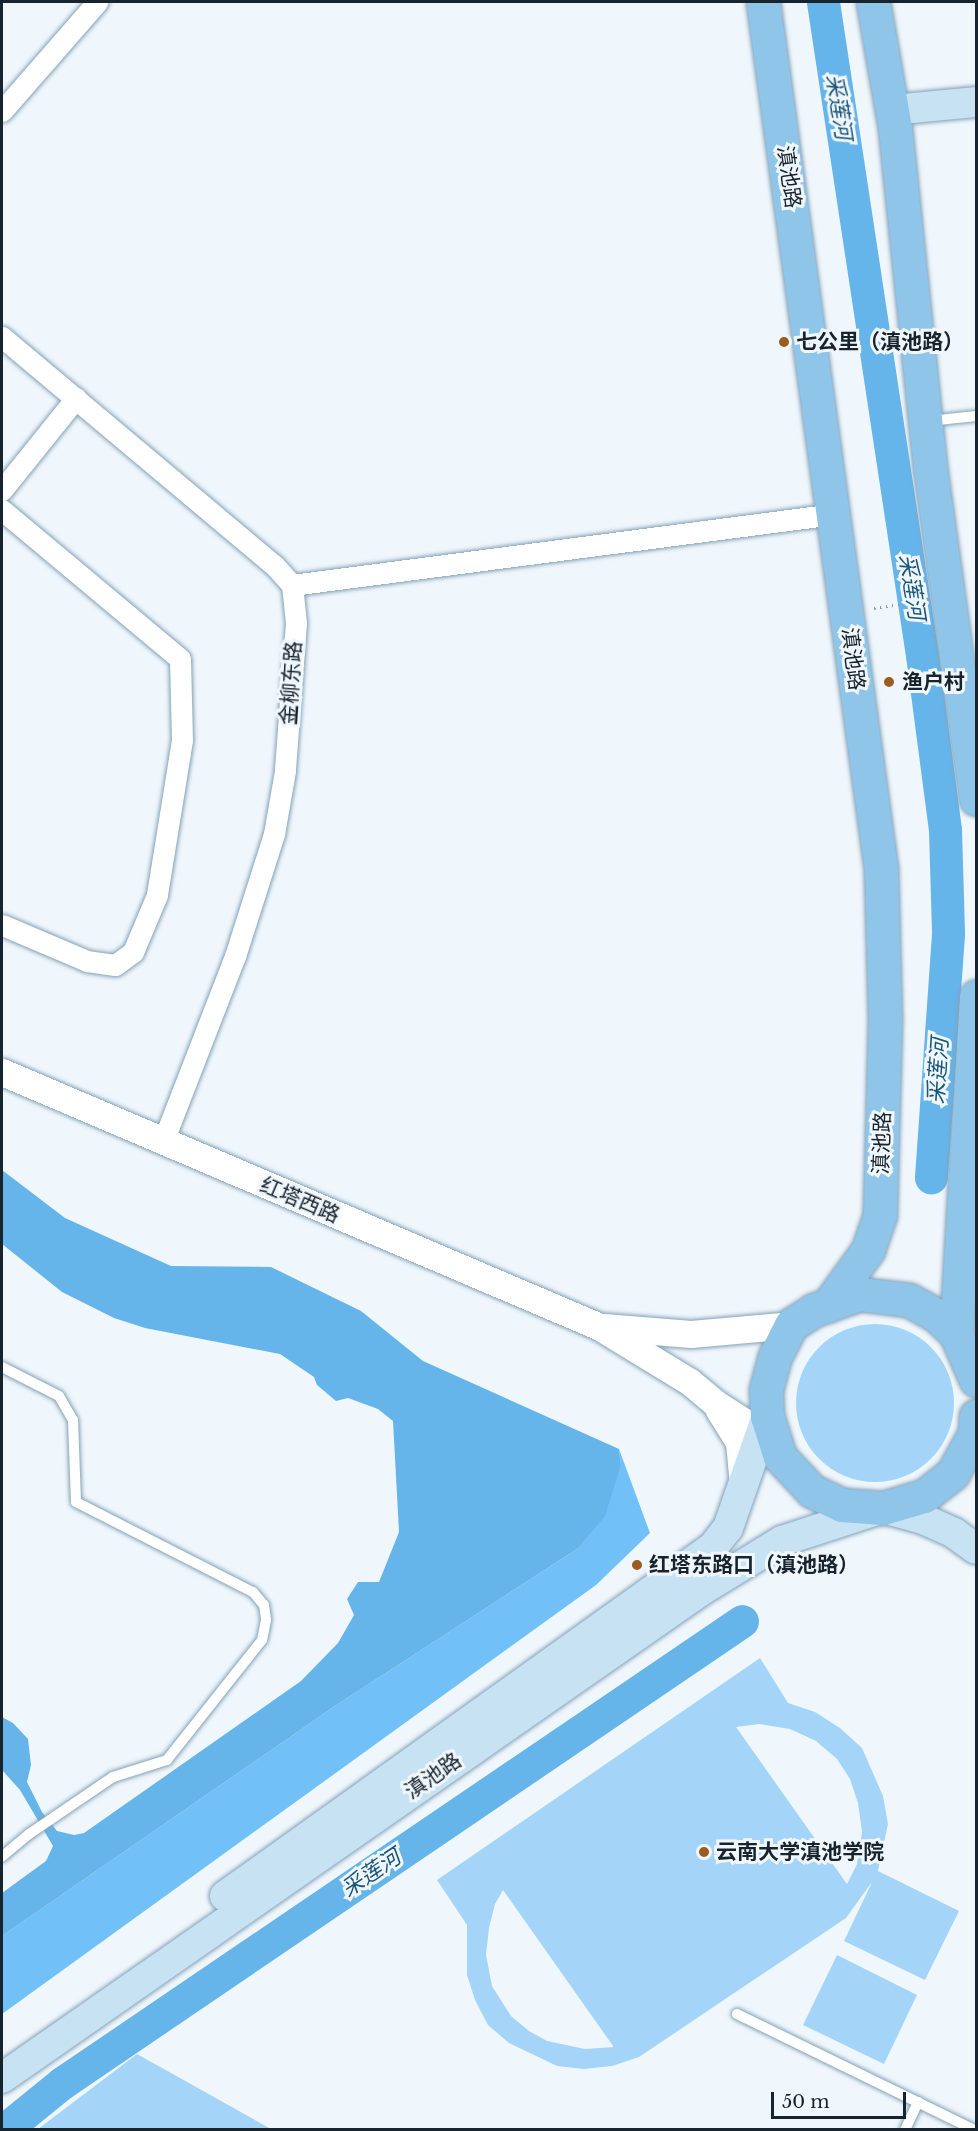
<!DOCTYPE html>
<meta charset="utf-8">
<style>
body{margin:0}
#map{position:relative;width:978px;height:2131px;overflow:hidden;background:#f0f7fc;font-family:"Libre Baskerville","Noto Sans SC",serif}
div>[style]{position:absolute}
.green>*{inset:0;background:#a4d5f8}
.round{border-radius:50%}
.forest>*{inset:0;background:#71c1f8}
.water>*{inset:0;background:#65b5eb}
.river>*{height:33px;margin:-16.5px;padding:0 16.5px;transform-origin:16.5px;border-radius:16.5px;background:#65b5eb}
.roads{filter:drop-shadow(0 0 2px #83a2b9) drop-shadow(0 0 2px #83a2b9)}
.service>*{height:10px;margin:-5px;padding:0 5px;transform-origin:5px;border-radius:5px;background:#fff}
.minor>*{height:21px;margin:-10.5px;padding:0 10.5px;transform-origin:10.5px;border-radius:10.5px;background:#fff}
.tertiary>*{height:27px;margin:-13.5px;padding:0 13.5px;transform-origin:13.5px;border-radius:13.5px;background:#fff}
.secondary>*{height:30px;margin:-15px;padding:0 15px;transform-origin:15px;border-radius:15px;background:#c7e2f3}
.primary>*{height:33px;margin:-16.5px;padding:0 16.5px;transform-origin:16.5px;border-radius:16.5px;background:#8fc5e8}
.path-bridge>*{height:3px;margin-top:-1.5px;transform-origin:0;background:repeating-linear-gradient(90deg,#929ba2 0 1.5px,transparent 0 6px)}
.dots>*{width:16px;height:16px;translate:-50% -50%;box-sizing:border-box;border:3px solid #f0f7fc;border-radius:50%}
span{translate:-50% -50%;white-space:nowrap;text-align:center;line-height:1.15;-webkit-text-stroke:6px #f0f7fc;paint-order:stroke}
.street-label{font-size:21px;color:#18242d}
.poi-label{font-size:21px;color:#18242d;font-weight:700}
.left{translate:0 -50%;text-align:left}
.water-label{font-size:22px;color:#1a557a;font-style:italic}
.frame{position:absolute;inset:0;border:3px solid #18242d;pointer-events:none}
.scale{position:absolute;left:771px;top:2092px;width:135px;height:27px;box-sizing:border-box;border:3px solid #18242d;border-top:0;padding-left:8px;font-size:18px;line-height:21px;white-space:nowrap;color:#18242d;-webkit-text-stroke:4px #f0f7fc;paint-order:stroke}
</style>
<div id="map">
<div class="green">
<i class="round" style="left:796px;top:1324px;width:158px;height:158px"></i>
<i style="clip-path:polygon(evenodd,760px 1658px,788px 1703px,815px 1712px,840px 1728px,862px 1748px,883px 1796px,888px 1824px,878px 1871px,959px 1911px,925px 1980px,844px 1941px,872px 1882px,846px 1918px,639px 2057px,612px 2066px,584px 2069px,557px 2066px,509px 2043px,488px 2025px,475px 2000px,467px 1975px,467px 1925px,437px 1880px,760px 1658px,759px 1724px,790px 1729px,816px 1741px,837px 1759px,850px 1779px,858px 1803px,862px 1832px,857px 1864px,847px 1884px,736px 1727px,759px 1724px,760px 1658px,503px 1890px,613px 2046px,613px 2047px,585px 2049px,547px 2041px,529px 2031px,511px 2016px,492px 1986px,486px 1955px,489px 1928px,495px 1904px,503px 1890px)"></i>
<i style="clip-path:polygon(837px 1955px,917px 1995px,884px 2064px,803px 2025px)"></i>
<i style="clip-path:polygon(137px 2054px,271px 2129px,38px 2129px)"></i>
</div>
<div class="forest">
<i style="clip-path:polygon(619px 1449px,650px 1533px,596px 1585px,2px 2014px,2px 1936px,335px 1706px,577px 1549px,621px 1465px)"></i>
</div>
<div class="water">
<i style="clip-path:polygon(2px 1170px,65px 1218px,171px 1266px,271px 1267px,361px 1311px,423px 1361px,619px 1449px,621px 1465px,605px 1516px,577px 1549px,335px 1706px,2px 1936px,2px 1893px,46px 1861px,53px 1846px,20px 1790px,2px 1770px,2px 1717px,13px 1723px,28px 1739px,31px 1765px,27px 1782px,42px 1812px,57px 1831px,74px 1835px,84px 1833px,301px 1681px,338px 1643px,354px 1615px,347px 1599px,358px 1582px,379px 1582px,399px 1532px,393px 1421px,378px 1409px,348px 1398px,336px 1401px,317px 1385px,314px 1377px,280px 1354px,145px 1328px,114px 1318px,62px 1292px,2px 1244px)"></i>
</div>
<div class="river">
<i style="left:823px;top:2px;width:660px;rotate:81.38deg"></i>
<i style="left:922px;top:655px;width:177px;rotate:82.5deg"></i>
<i style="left:945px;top:830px;width:104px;rotate:88.3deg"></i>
<i style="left:948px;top:934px;width:244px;rotate:94deg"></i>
<i style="left:4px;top:2130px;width:75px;rotate:-39deg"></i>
<i style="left:62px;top:2083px;width:822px;rotate:-34.19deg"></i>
</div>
<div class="roads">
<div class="service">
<i style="left:929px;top:421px;width:47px;rotate:-6.1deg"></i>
<i style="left:2px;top:1367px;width:64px;rotate:27deg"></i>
<i style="left:59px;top:1396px;width:28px;rotate:60deg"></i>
<i style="left:73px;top:1420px;width:82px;rotate:87.9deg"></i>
<i style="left:76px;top:1502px;width:199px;rotate:27deg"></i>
<i style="left:253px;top:1592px;width:17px;rotate:50deg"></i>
<i style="left:264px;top:1605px;width:15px;rotate:82deg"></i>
<i style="left:266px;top:1620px;width:20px;rotate:101deg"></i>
<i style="left:262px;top:1640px;width:153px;rotate:128.4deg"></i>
<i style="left:167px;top:1760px;width:57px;rotate:162.5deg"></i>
<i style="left:113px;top:1777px;width:102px;rotate:145.8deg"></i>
<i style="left:29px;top:1834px;width:35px;rotate:140deg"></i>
<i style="left:737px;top:2014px;width:265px;rotate:26deg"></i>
<i style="left:905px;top:2130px;width:31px;rotate:-65deg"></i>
</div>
<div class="minor">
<i style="left:2px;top:111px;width:145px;rotate:-48.9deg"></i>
<i style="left:2px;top:337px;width:355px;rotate:40deg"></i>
<i style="left:274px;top:565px;width:27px;rotate:48deg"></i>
<i style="left:292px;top:585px;width:38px;rotate:84deg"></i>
<i style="left:296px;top:623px;width:148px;rotate:94.3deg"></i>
<i style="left:285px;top:771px;width:64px;rotate:99.9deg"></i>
<i style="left:274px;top:834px;width:128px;rotate:107.7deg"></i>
<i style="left:235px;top:956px;width:199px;rotate:111.2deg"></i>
<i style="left:2px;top:490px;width:118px;rotate:-51.2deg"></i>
<i style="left:2px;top:510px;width:232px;rotate:39.9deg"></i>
<i style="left:180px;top:659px;width:81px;rotate:88.6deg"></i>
<i style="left:182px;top:740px;width:157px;rotate:99.2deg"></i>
<i style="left:157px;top:895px;width:62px;rotate:112.8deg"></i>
<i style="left:133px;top:952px;width:22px;rotate:144deg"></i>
<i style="left:115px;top:965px;width:28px;rotate:-172deg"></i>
<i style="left:87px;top:961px;width:92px;rotate:-157deg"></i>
<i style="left:292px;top:585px;width:547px;rotate:-7.46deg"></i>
</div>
<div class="tertiary">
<i style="left:2px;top:1072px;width:650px;rotate:23.09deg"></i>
<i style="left:600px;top:1327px;width:105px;rotate:31.4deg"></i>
<i style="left:690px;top:1382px;width:33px;rotate:40deg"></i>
<i style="left:715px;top:1403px;width:70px;rotate:32.8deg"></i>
<i style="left:604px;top:1327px;width:87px;rotate:4.6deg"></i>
<i style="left:691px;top:1334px;width:100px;rotate:-5.1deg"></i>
<i style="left:719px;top:1410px;width:38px;rotate:58deg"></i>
<i style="left:739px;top:1442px;width:43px;rotate:84.7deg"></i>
</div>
<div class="secondary">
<i style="left:892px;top:110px;width:84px;rotate:-5.4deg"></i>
<i style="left:225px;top:1896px;width:600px;rotate:-35.57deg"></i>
<i style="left:713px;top:1547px;width:24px;rotate:-52deg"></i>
<i style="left:728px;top:1528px;width:119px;rotate:-70.8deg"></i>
<i style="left:2px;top:2078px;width:853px;rotate:-34.88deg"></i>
<i style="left:702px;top:1590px;width:94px;rotate:-31.5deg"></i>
<i style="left:782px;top:1541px;width:106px;rotate:-18.1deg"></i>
<i style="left:883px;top:1508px;width:41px;rotate:15.4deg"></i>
<i style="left:923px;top:1519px;width:34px;rotate:24deg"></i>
<i style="left:954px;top:1533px;width:27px;rotate:36deg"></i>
</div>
<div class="primary">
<i style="left:763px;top:2px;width:875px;rotate:82.25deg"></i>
<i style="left:881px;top:869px;width:149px;rotate:88.5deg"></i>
<i style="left:885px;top:1018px;width:197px;rotate:91.5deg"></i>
<i style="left:880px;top:1215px;width:37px;rotate:109deg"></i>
<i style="left:868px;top:1250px;width:68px;rotate:126deg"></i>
<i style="left:873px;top:2px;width:128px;rotate:80.1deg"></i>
<i style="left:895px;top:128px;width:341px;rotate:84.1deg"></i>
<i style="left:930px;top:467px;width:335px;rotate:82.1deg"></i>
<i style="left:956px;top:1334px;width:338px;rotate:-86.6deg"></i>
<i style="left:976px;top:1380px;width:50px;rotate:-113.5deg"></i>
<i style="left:956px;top:1334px;width:28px;rotate:-136deg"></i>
<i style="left:936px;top:1315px;width:31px;rotate:-151deg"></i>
<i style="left:909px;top:1300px;width:49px;rotate:-173deg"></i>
<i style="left:860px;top:1294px;width:49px;rotate:160.8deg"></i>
<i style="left:814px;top:1310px;width:27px;rotate:147deg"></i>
<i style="left:791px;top:1325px;width:35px;rotate:117deg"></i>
<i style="left:775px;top:1356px;width:35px;rotate:105deg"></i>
<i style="left:766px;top:1390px;width:26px;rotate:88deg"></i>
<i style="left:767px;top:1416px;width:43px;rotate:72.4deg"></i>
<i style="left:780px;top:1457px;width:47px;rotate:46.7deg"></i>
<i style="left:812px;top:1491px;width:33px;rotate:25deg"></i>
<i style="left:842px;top:1505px;width:41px;rotate:4.2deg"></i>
<i style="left:883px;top:1508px;width:43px;rotate:-16.3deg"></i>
<i style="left:924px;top:1496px;width:37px;rotate:-38deg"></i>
<i style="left:953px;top:1473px;width:46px;rotate:-61.2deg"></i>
<i style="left:975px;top:1433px;width:17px;rotate:-87deg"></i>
</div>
</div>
<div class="path-bridge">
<i style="left:874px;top:608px;width:58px;rotate:-9deg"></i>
</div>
<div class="dots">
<i style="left:784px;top:342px;background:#9a5c21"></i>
<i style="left:889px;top:682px;background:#9a5c21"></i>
<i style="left:637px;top:1565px;background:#9a5c21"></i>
<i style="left:704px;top:1852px;background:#9a5c21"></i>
</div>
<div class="street-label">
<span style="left:789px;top:177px;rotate:82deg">滇池路</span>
<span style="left:853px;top:659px;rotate:83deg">滇池路</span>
<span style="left:291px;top:683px;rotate:-86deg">金柳东路</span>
<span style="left:882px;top:1143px;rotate:-88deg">滇池路</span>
<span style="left:300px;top:1200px;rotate:23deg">红塔西路</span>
<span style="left:433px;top:1776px;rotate:-35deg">滇池路</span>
</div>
<div class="poi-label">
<span class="left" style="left:796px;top:342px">七公里（滇池路）</span>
<span class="left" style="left:902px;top:682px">渔户村</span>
<span class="left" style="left:649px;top:1565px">红塔东路口（滇池路）</span>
<span class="left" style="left:716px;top:1852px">云南大学滇池学院</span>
</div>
<div class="water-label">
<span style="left:839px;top:107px;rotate:81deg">采莲河</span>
<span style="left:912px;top:587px;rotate:81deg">采莲河</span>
<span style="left:938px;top:1071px;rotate:-86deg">采莲河</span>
<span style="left:371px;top:1873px;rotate:-34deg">采莲河</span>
</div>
<div class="frame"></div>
<div class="scale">50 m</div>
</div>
